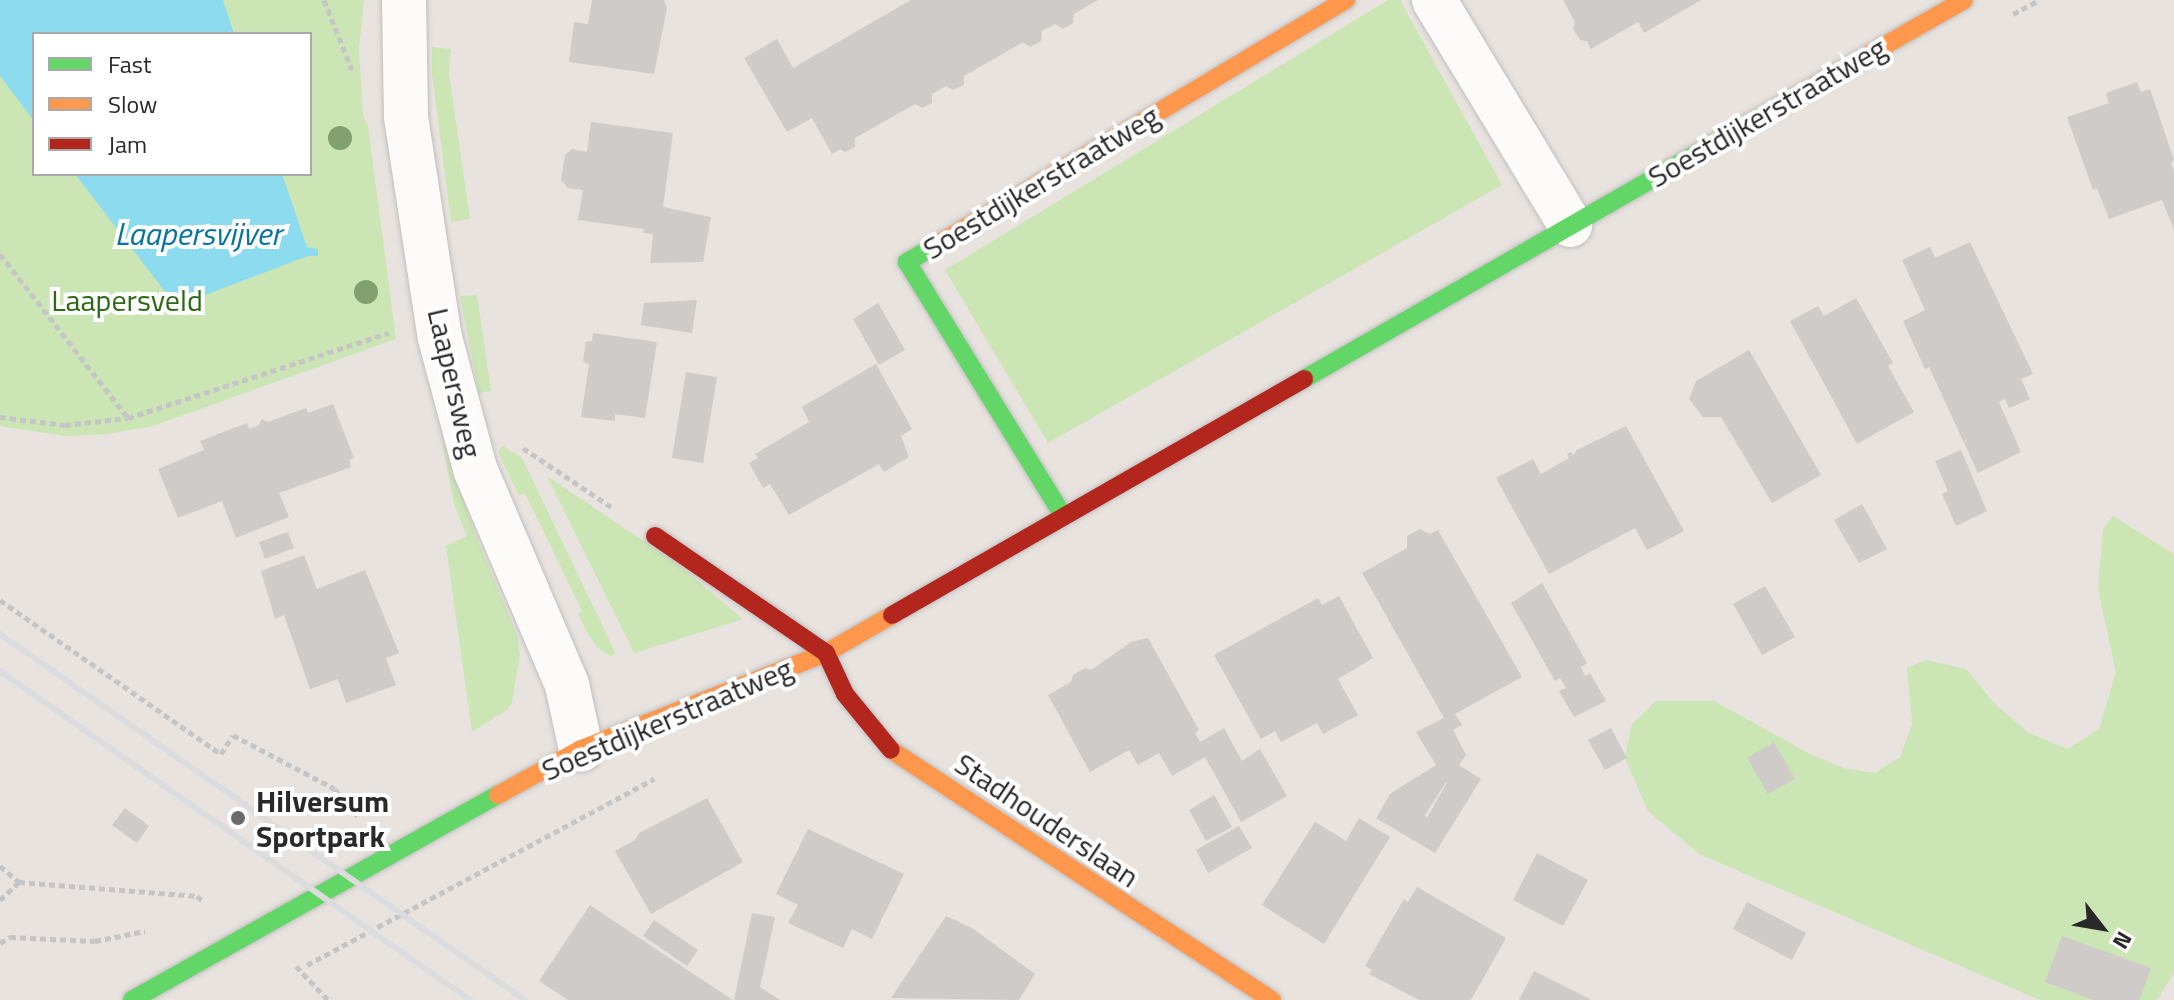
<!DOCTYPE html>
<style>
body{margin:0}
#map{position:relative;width:2174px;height:1000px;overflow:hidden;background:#e8e3de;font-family:"Titillium Web",sans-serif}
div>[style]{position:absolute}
.green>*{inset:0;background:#cbe5b4}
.water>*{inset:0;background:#8ddbee}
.building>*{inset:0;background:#cecbc8}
.path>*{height:5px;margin-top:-2.5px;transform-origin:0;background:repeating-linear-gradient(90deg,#c6c5c5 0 6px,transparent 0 10px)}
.roads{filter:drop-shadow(0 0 2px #c1bfc0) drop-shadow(0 0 2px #c1bfc0)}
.street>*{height:44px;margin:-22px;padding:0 22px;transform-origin:22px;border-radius:22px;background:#fcfbfa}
.fast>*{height:18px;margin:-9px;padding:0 9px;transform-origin:9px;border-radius:9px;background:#63d668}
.slow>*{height:18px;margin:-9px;padding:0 9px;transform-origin:9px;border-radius:9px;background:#ff974d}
.jam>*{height:18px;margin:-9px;padding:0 9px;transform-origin:9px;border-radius:9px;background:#b3261e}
.rail>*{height:6px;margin:-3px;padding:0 3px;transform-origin:3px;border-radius:3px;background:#dcdcde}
.trees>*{width:24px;height:24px;margin:-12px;border-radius:50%;background:#81a070}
.dots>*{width:22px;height:22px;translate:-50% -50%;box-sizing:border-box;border:4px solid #fff;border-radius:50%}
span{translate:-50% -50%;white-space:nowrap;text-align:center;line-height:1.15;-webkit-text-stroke:8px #fff;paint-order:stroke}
.street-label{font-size:30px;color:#292929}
.park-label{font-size:30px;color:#2c6916}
.poi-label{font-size:30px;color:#292929;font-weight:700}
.left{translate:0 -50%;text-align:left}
.water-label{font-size:32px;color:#0674a0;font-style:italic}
.legend{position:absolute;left:32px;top:32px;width:280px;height:144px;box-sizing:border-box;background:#fff;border:2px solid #a9a9a9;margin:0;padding:10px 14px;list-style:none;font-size:24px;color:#292929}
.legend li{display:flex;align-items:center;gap:16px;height:40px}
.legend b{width:40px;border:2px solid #a9a9a9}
.north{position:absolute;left:2062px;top:888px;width:80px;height:80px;-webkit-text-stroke:6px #fff;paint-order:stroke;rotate:121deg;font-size:22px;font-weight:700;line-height:32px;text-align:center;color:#292929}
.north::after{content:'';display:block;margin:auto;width:28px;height:36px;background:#292929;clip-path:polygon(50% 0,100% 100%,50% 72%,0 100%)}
</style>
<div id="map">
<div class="green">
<i style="clip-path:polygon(evenodd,0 0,364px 0,359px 49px,363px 116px,368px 126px,396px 339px,153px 426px,107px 434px,66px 436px,0 426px,0 0,34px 34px,310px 34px,310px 174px,34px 174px,34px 34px)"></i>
<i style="clip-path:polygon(1388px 0,1400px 0,1502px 185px,1048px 443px,945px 270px)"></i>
<i style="clip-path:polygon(432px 47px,451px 49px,449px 74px,470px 219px,451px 222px,432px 73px)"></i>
<i style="clip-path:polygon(477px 295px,491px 391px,479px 393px,460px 296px)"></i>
<i style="clip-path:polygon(440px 431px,476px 536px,518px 637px,520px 655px,512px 702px,508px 709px,472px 732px,446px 546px,467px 536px,454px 504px)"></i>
<i style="clip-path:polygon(503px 446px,522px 458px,615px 652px,612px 657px,597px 647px,588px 634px,578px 614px,582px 611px,525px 493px,519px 496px,498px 452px)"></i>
<i style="clip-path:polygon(547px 476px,675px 562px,743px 619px,634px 653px)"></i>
<i style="clip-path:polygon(2113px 516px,2174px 554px,2174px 973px,2157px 1000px,2040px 1000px,1699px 854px,1648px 811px,1625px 758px,1632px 724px,1656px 701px,1714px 701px,1810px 754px,1843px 768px,1875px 773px,1900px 757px,1912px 724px,1907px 668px,1926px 660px,1966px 669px,1993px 702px,2029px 733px,2068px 749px,2099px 729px,2116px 672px,2098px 589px,2103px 529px)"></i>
</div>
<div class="water">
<i style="clip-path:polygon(0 0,223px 0,234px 34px,34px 34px,34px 121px,0 76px)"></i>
<i style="clip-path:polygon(75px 174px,282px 174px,307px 247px,318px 249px,318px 256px,308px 256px,176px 306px)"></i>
</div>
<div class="building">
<i style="clip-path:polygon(592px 0,664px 0,667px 8px,654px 74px,569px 62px,574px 22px,588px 24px)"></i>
<i style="clip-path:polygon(911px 0,1098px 0,1074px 14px,1073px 23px,1063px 29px,1055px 24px,1042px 31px,1041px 41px,1030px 47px,1023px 42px,964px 76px,964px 85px,953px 90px,946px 86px,932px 94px,932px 103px,923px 108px,915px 104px,855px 138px,855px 147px,845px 152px,840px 149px,832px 154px,812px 118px,787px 132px,744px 58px,777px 39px,793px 68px)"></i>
<i style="clip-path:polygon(1563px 0,1701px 0,1644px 33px,1638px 22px,1591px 49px,1587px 41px,1580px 40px,1573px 29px,1575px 22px)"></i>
<i style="clip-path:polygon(2137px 82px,2141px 92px,2150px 89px,2174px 160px,2171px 163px,2174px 172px,2174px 230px,2162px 200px,2109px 219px,2097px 188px,2093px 190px,2067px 117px,2109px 103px,2106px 93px)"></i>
<i style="clip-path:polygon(591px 122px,673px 133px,663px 207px,711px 217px,703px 262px,650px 263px,653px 234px,643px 233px,644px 229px,578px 220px,583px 190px,568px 188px,561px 180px,565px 155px,572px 149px,587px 152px)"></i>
<i style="clip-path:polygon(1970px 242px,2033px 374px,2021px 379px,2030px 399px,2009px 408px,2005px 399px,1999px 402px,2021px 452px,1978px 473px,1929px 367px,1925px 369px,1903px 321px,1925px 310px,1902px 260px,1930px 247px,1935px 258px)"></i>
<i style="clip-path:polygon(1856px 298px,1893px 363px,1888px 366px,1914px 412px,1857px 444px,1790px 321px,1818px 306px,1824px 316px)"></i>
<i style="clip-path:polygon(697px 300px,692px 333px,641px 325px,644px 303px)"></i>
<i style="clip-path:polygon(878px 303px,905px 350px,879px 365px,853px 319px)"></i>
<i style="clip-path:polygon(593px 333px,657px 342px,645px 418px,615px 414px,615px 421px,581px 417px,589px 365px,583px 361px,586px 342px,592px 341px)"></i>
<i style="clip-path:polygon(1749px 350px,1821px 475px,1772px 503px,1721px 417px,1703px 417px,1689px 399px,1696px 381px)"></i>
<i style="clip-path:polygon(876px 364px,912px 429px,901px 436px,909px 457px,884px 472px,879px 464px,789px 515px,770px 484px,763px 488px,749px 463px,758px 458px,755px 454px,809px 422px,802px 407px)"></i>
<i style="clip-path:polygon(686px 372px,717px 377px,703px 463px,672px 458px)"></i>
<i style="clip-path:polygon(333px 404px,354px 458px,349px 460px,351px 467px,279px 493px,289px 517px,236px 538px,222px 501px,178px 518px,158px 469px,204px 450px,200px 441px,247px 423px,249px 429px,258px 426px,262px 419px,268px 422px,306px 408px,308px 413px)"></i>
<i style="clip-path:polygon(1626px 426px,1684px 531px,1647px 550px,1635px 528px,1549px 574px,1496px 478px,1533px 459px,1541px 474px,1569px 458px,1567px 454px,1571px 452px,1573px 456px,1577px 450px)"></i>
<i style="clip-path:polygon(1961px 450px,1987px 511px,1956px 526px,1942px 494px,1948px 491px,1935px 461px)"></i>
<i style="clip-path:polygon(1862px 504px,1887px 549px,1859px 563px,1834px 520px)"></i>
<i style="clip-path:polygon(evenodd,1420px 529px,1430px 534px,1438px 530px,1522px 677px,1455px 714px,1462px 725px,1453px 730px,1466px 755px,1459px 765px,1481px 779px,1435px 853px,1376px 818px,1390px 794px,1436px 765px,1416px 732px,1444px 718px,1362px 573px,1407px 548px,1407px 536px,1420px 529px,1446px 782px,1446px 784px,1427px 818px,1425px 815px,1446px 782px)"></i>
<i style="clip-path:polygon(288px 532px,294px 548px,265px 559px,259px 542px)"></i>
<i style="clip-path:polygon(304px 555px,317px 589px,365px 570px,399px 653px,386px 658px,396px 685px,346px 703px,338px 679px,310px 689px,284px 615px,275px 619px,261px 571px)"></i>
<i style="clip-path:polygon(1542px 583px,1587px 663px,1581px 667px,1585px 676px,1590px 673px,1606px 701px,1574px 717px,1559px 691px,1566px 688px,1560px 678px,1555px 681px,1511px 603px)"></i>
<i style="clip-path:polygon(1765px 586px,1795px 637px,1762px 655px,1733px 604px)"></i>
<i style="clip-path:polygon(1339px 596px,1373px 658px,1338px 679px,1358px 715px,1323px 734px,1317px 723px,1281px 742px,1275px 731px,1261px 739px,1214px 655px,1318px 598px,1322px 605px)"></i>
<i style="clip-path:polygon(1148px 638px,1199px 730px,1195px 733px,1200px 742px,1224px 728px,1242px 761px,1260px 749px,1287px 796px,1241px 822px,1205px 757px,1172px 776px,1159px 753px,1138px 765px,1129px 750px,1090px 772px,1048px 695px,1071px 682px,1073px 675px,1085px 668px,1091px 670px,1131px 642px)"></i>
<i style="clip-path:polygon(1611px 728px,1627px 758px,1605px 770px,1588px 740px)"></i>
<i style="clip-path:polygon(1774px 742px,1795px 779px,1768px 794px,1747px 758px)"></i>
<i style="clip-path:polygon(1214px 795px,1232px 827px,1206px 841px,1189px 810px)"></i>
<i style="clip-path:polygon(707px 798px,743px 862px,651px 914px,615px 851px,635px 840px,639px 833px)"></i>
<i style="clip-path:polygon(125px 808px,149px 826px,137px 843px,112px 825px)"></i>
<i style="clip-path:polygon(1359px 818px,1390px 837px,1324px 944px,1262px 905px,1315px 822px,1346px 841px)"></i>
<i style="clip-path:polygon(1239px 826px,1252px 848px,1208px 873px,1196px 850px)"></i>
<i style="clip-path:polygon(808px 829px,904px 874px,872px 939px,852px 929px,843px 948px,788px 923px,798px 905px,776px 894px)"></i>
<i style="clip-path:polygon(1537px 853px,1588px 880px,1563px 926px,1513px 900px)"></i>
<i style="clip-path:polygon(1417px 887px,1506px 938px,1471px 1000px,1419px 1000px,1369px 974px,1372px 970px,1365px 966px,1404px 899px,1408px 902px)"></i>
<i style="clip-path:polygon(1747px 902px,1806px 933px,1792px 960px,1733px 929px)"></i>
<i style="clip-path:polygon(590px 905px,698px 977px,733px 1000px,568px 1000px,539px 981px)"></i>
<i style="clip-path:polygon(752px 913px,775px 917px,760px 987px,780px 1000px,734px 1000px)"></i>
<i style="clip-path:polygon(946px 916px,972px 928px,1035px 974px,1019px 1000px,891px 998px)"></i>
<i style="clip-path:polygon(654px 920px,698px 950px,687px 966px,643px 936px)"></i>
<i style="clip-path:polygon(2062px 936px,2151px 968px,2139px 1000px,2094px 1000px,2045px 982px)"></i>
<i style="clip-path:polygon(1534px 971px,1584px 996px,1591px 1000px,1519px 1000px)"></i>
</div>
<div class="path">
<i style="left:324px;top:0;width:75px;rotate:68.2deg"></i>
<i style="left:2013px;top:14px;width:30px;rotate:-28deg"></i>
<i style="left:0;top:254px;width:208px;rotate:52deg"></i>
<i style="left:0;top:417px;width:65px;rotate:7deg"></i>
<i style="left:65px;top:425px;width:63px;rotate:-6.3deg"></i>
<i style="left:128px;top:418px;width:274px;rotate:-18.1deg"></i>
<i style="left:523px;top:448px;width:110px;rotate:33.8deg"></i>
<i style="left:0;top:600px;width:269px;rotate:34.9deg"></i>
<i style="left:221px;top:754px;width:22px;rotate:-58deg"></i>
<i style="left:233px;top:735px;width:115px;rotate:27.9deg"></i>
<i style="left:335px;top:789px;width:35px;rotate:50deg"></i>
<i style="left:0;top:866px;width:25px;rotate:40deg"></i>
<i style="left:19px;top:882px;width:179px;rotate:4.5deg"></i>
<i style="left:197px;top:896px;width:8px;rotate:40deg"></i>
<i style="left:0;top:900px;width:26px;rotate:-43deg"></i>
<i style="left:0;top:943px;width:12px;rotate:-31deg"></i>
<i style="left:10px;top:937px;width:85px;rotate:2.7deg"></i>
<i style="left:95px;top:941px;width:51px;rotate:-11.3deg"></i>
<i style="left:307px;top:965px;width:394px;rotate:-28.2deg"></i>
<i style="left:296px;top:966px;width:47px;rotate:46.7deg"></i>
</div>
<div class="roads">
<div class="street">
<i style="left:404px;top:0;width:117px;rotate:89deg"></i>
<i style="left:406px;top:117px;width:224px;rotate:81.3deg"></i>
<i style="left:440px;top:338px;width:136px;rotate:75deg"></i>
<i style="left:475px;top:469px;width:235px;rotate:66.9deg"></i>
<i style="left:567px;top:685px;width:66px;rotate:77.7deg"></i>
<i style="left:1434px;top:0;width:263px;rotate:58.8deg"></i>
</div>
<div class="fast">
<i style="left:943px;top:241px;width:42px;rotate:149.7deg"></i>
<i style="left:907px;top:262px;width:296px;rotate:58.4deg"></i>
<i style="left:1304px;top:379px;width:564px;rotate:-29.88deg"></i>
<i style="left:132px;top:1000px;width:420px;rotate:-29.3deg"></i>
</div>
<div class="slow">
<i style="left:1793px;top:98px;width:197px;rotate:-29.8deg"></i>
<i style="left:943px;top:241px;width:470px;rotate:-30.9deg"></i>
<i style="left:891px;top:750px;width:456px;rotate:33.3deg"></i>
<i style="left:498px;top:795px;width:95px;rotate:-29deg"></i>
<i style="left:581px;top:749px;width:263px;rotate:-21.4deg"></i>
<i style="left:826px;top:653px;width:76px;rotate:-29.9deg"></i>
</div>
<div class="jam">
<i style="left:655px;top:536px;width:207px;rotate:34.4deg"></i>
<i style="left:826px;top:653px;width:45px;rotate:65.1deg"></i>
<i style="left:845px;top:694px;width:72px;rotate:50.6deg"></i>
<i style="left:892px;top:615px;width:475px;rotate:-29.8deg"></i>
</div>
</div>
<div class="rail">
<i style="left:0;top:634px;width:640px;rotate:34.88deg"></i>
<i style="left:0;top:671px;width:574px;rotate:34.99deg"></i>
</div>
<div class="trees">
<i style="left:340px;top:138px"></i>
<i style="left:366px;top:292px"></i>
</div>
<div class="dots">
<i style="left:238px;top:818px;background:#6c6a68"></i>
</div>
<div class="street-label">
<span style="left:1767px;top:112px;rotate:-30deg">Soestdijkerstraatweg</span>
<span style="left:1041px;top:182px;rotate:-31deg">Soestdijkerstraatweg</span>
<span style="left:455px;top:383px;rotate:77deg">Laapersweg</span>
<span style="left:667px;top:719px;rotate:-23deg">Soestdijkerstraatweg</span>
<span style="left:1047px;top:820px;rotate:34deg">Stadhouderslaan</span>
</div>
<div class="park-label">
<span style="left:127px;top:300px">Laapersveld</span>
</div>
<div class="poi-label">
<span class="left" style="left:256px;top:818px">Hilversum<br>Sportpark</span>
</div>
<div class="water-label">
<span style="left:198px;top:233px">Laapersvijver</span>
</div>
<ul class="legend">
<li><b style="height:10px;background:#63d668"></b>Fast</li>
<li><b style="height:10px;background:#ff974d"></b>Slow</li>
<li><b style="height:10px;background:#b3261e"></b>Jam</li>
</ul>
<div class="north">N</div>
</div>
